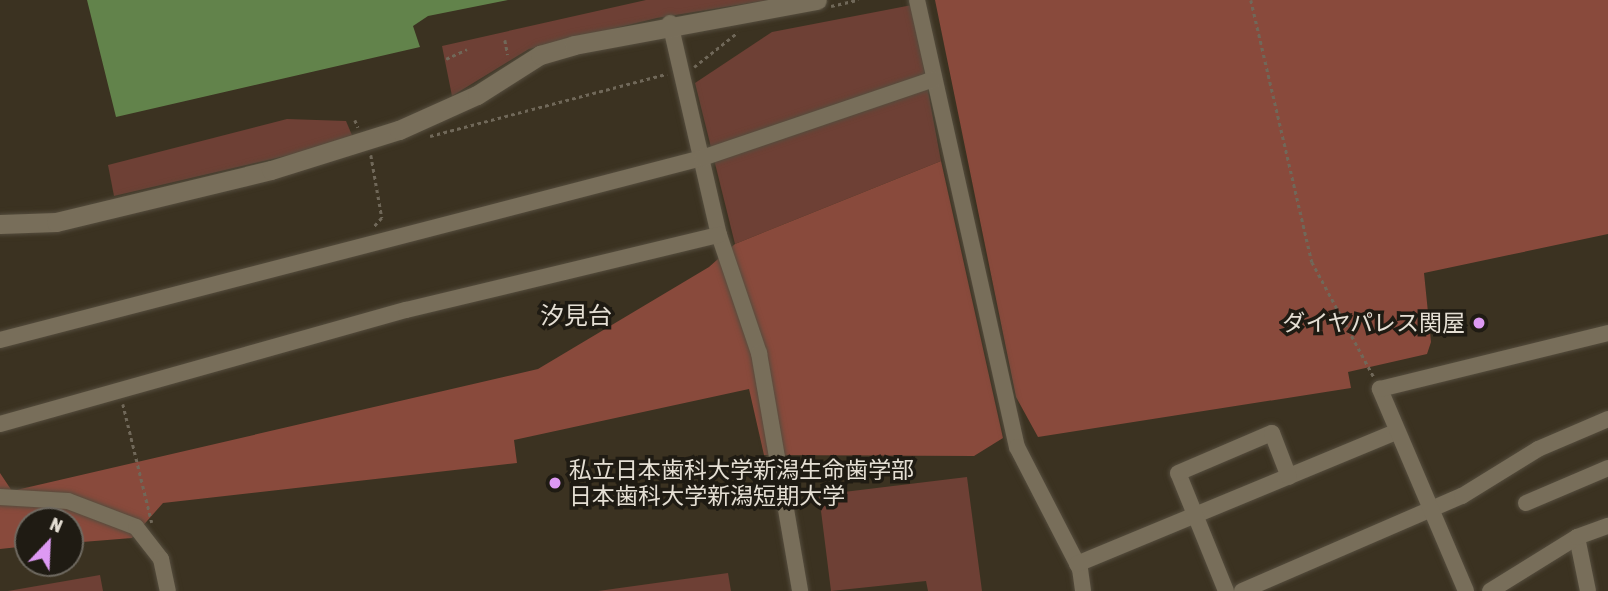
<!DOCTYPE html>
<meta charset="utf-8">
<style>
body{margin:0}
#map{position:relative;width:1608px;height:591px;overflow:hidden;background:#3b3221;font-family:"Asap Condensed","Noto Sans JP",sans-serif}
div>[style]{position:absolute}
.green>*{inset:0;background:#6e4035}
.forest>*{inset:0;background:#894a3c}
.water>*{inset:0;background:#62834b}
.path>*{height:2.5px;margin-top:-1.25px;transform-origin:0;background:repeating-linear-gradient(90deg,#706859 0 3.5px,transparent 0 7px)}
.roads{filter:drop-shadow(0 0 2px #554d3e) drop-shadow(0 0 2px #554d3e)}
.minor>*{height:16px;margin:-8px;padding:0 8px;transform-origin:8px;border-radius:8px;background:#786e5a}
.tertiary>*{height:19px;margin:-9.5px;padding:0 9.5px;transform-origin:9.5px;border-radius:9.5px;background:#786e5a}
.dots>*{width:19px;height:19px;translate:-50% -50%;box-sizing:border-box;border:4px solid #1f1b13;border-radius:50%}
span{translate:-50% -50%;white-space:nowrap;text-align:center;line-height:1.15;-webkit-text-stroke:7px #1f1b13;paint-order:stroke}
.poi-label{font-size:23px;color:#e5dfd4}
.right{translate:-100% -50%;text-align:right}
.left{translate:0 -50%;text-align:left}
.neighbourhood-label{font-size:24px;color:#e5dfd4}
.north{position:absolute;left:14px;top:507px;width:70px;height:70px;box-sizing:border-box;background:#1f1b13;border:2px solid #6e6960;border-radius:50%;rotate:23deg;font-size:19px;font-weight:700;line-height:28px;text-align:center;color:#e5dfd4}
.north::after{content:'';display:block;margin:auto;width:24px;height:32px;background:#dd99f3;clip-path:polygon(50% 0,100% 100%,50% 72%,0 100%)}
</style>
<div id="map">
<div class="green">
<i style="clip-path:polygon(646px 0,768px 0,657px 18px,529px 49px,452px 96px,442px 46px)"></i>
<i style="clip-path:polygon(912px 5px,941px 161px,735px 244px,695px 83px,772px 32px)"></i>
<i style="clip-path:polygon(287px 119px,346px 121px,354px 140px,114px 196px,108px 165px)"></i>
<i style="clip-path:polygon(967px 477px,982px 591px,928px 591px,926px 581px,831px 591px,819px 495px)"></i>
<i style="clip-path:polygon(728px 573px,731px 591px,598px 591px)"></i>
<i style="clip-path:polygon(100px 575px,103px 591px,8px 591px)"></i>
</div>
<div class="forest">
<i style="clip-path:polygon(935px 0,1608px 0,1608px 234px,1424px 273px,1431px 342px,1427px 354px,1348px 372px,1351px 388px,1038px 437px,1016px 397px)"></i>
<i style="clip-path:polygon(941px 161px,1003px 438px,974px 456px,764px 455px,749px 389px,514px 440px,517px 463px,163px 503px,132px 538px,70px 543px,70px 521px,28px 521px,28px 546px,0 549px,0 473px,12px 491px,538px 369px,709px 267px,735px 244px)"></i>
</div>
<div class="water">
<i style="clip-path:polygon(87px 0,508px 0,428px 16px,413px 26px,420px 47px,116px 117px)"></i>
</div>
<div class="path">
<i style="left:1251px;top:0;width:269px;rotate:76.9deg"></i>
<i style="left:1312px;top:262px;width:131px;rotate:61.7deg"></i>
<i style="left:831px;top:6px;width:28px;rotate:-13deg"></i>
<i style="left:505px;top:40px;width:15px;rotate:79deg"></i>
<i style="left:446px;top:59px;width:23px;rotate:-25deg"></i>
<i style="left:694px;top:67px;width:56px;rotate:-38.5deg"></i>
<i style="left:355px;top:120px;width:8px;rotate:67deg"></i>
<i style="left:430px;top:136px;width:245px;rotate:-14.7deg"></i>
<i style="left:371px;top:155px;width:64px;rotate:80.1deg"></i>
<i style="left:382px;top:218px;width:13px;rotate:132deg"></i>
<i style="left:123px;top:404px;width:122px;rotate:76.3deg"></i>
</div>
<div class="roads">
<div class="minor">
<i style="left:917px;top:0;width:458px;rotate:77.4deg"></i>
<i style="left:1017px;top:447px;width:137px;rotate:62.7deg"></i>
<i style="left:1080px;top:569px;width:22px;rotate:82deg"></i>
<i style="left:670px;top:23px;width:218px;rotate:77deg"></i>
<i style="left:719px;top:235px;width:125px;rotate:71.3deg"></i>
<i style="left:759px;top:353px;width:242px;rotate:80.2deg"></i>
<i style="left:0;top:340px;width:725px;rotate:-14.53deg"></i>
<i style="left:702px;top:158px;width:245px;rotate:-18.8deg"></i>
<i style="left:0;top:424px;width:422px;rotate:-15.7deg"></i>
<i style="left:406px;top:310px;width:322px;rotate:-13.5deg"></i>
<i style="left:0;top:497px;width:68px;rotate:3.4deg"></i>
<i style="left:68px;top:501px;width:73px;rotate:20.9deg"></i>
<i style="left:136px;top:527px;width:41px;rotate:52deg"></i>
<i style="left:161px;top:559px;width:33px;rotate:78deg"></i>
<i style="left:1526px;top:503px;width:89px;rotate:-23.1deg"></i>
<i style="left:1577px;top:537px;width:55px;rotate:78.5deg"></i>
<i style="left:1077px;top:564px;width:343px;rotate:-22.5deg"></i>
<i style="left:1226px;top:591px;width:127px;rotate:-112.1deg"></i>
<i style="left:1178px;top:473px;width:102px;rotate:-23.1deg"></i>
<i style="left:1272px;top:433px;width:47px;rotate:68.9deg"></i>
<i style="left:1242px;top:591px;width:240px;rotate:-23.4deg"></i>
<i style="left:1462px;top:496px;width:89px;rotate:-31.7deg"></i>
<i style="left:1538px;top:449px;width:76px;rotate:-23.2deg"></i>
<i style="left:1466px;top:591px;width:220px;rotate:-113.1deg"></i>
<i style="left:1380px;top:389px;width:235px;rotate:-13.8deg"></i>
<i style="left:1490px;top:591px;width:102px;rotate:-31.8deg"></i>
<i style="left:1577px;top:537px;width:33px;rotate:-20deg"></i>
</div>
<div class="tertiary">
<i style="left:0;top:224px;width:56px;rotate:-2deg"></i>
<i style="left:56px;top:222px;width:221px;rotate:-13.6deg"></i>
<i style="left:271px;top:170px;width:134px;rotate:-17.4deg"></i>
<i style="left:399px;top:130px;width:85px;rotate:-24.2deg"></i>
<i style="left:477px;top:95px;width:75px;rotate:-32.4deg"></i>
<i style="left:540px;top:55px;width:35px;rotate:-16deg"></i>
<i style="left:574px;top:45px;width:247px;rotate:-10.5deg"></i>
</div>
</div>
<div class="dots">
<i style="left:1479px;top:323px;background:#dd99f3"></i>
<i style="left:555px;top:483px;background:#dd99f3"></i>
</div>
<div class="poi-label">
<span class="right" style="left:1465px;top:323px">ダイヤパレス関屋</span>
<span class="left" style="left:569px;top:483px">私立日本歯科大学新潟生命歯学部<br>日本歯科大学新潟短期大学</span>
</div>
<div class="neighbourhood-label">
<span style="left:576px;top:316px">汐見台</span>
</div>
<div class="north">N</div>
</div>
